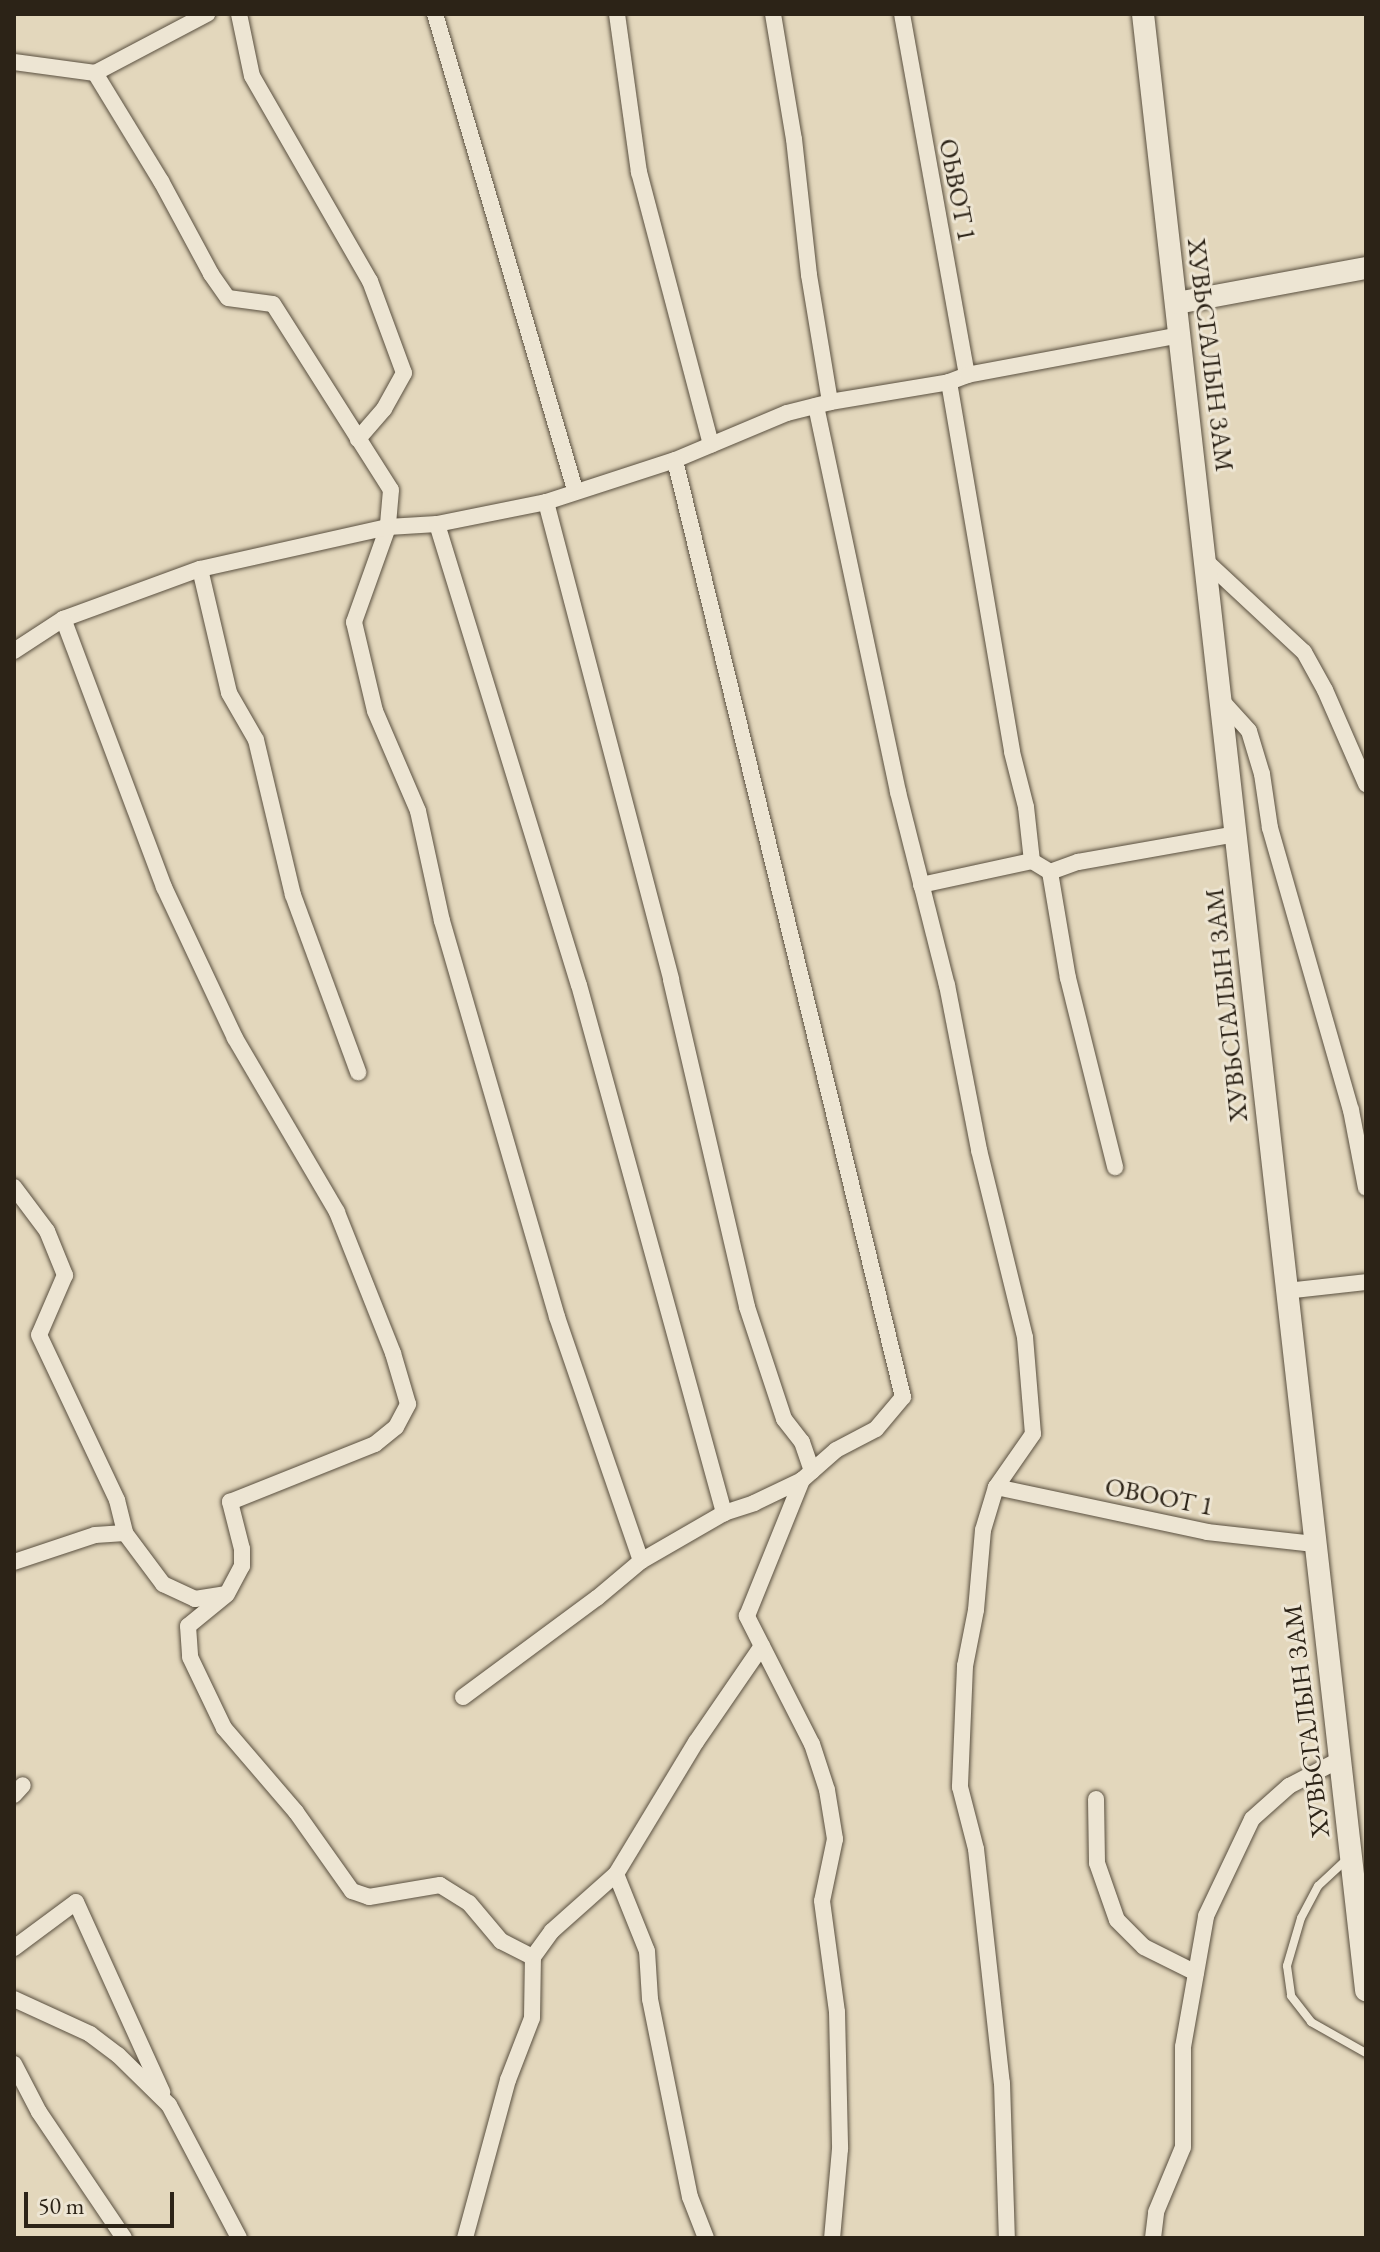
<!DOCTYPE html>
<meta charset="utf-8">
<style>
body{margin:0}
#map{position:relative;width:1380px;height:2252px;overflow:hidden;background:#e3d7bc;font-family:"EB Garamond",serif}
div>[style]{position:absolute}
.roads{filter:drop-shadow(0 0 2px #5a5040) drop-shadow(0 0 2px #5a5040)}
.lane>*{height:8px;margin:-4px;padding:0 4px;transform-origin:4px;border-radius:4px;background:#ede5d3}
.street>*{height:16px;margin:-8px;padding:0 8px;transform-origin:8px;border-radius:8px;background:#ede5d3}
.secondary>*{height:22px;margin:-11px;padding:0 11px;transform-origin:11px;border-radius:11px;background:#ede5d3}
span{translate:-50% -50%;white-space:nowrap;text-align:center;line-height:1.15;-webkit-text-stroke:6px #ede5d3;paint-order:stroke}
.street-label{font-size:26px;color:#2c2317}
.frame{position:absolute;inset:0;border:16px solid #2c2317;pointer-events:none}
.scale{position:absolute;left:24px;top:2192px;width:150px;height:36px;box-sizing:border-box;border:4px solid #2c2317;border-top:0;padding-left:10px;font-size:24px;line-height:28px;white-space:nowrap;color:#2c2317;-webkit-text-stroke:6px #ede5d3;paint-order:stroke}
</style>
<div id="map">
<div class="roads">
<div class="lane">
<i style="left:1346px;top:1860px;width:38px;rotate:137deg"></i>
<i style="left:1318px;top:1886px;width:36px;rotate:118deg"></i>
<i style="left:1301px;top:1918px;width:50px;rotate:106.3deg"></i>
<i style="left:1287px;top:1966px;width:30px;rotate:82deg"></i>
<i style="left:1291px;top:1996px;width:33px;rotate:52deg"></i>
<i style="left:1311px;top:2022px;width:63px;rotate:29.4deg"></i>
</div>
<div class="street">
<i style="left:239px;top:14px;width:63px;rotate:78.2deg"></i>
<i style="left:252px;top:76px;width:237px;rotate:60.1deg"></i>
<i style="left:370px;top:281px;width:98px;rotate:69.7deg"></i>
<i style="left:404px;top:373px;width:41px;rotate:119.1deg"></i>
<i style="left:384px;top:409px;width:40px;rotate:131deg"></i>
<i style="left:435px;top:14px;width:498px;rotate:73.6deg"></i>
<i style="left:617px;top:14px;width:160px;rotate:82.1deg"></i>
<i style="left:639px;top:172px;width:282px;rotate:75.2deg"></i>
<i style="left:773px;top:14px;width:127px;rotate:80.5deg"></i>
<i style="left:794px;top:139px;width:137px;rotate:83.7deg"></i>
<i style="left:809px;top:275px;width:129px;rotate:80.6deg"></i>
<i style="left:902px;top:14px;width:367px;rotate:79.8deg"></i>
<i style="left:14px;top:62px;width:82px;rotate:7.7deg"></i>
<i style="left:95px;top:73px;width:127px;rotate:-27.8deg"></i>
<i style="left:95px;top:73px;width:127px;rotate:58.6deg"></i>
<i style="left:161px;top:181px;width:106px;rotate:61.7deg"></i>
<i style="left:211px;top:274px;width:29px;rotate:55deg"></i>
<i style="left:228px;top:298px;width:45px;rotate:7.6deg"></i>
<i style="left:273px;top:304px;width:220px;rotate:57.6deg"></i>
<i style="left:391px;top:490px;width:37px;rotate:95deg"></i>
<i style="left:388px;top:527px;width:101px;rotate:109.7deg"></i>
<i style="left:354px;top:622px;width:91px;rotate:76.7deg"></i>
<i style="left:375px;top:711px;width:109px;rotate:66.7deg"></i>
<i style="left:418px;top:811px;width:113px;rotate:77.7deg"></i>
<i style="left:442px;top:921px;width:412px;rotate:73.8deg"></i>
<i style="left:557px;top:1317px;width:258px;rotate:71deg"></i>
<i style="left:949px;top:382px;width:375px;rotate:80.3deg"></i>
<i style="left:1012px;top:752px;width:57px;rotate:75.7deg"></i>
<i style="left:1026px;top:807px;width:54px;rotate:83.7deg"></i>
<i style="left:1032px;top:861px;width:21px;rotate:31deg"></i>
<i style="left:1050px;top:872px;width:108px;rotate:80.4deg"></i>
<i style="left:1068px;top:978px;width:195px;rotate:76deg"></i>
<i style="left:816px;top:406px;width:395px;rotate:78deg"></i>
<i style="left:898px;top:792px;width:199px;rotate:75.8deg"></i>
<i style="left:947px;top:985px;width:168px;rotate:79deg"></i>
<i style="left:979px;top:1150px;width:193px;rotate:76.2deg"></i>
<i style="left:1025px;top:1337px;width:97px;rotate:85.3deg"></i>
<i style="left:1033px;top:1434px;width:65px;rotate:124.9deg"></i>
<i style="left:996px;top:1487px;width:45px;rotate:106.8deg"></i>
<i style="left:983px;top:1530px;width:80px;rotate:95deg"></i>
<i style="left:976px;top:1610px;width:57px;rotate:101.1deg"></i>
<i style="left:965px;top:1666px;width:121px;rotate:92.4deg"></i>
<i style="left:960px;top:1787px;width:64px;rotate:75.5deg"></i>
<i style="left:976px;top:1849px;width:235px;rotate:83.7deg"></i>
<i style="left:1002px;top:2083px;width:155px;rotate:88.2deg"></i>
<i style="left:546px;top:502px;width:494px;rotate:75.3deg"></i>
<i style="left:671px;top:980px;width:336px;rotate:76.9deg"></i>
<i style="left:747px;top:1307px;width:118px;rotate:71.7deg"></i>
<i style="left:784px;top:1419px;width:29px;rotate:52deg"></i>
<i style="left:802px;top:1442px;width:31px;rotate:71deg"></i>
<i style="left:437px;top:524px;width:482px;rotate:72.9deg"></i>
<i style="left:579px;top:985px;width:548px;rotate:74.64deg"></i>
<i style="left:1207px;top:562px;width:132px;rotate:42.9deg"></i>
<i style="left:1304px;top:652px;width:43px;rotate:61.1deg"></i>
<i style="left:1325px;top:690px;width:103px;rotate:66.4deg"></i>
<i style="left:200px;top:569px;width:127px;rotate:76.8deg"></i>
<i style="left:229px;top:693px;width:54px;rotate:60.1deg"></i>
<i style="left:256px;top:740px;width:159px;rotate:76.6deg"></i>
<i style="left:293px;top:895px;width:189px;rotate:69.8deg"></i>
<i style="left:14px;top:651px;width:59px;rotate:-33.1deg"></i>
<i style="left:63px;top:619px;width:146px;rotate:-20.1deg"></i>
<i style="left:200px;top:569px;width:193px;rotate:-12.6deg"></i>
<i style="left:388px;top:527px;width:49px;rotate:-3.5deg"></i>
<i style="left:437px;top:524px;width:111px;rotate:-11.4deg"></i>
<i style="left:546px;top:502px;width:136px;rotate:-18deg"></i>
<i style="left:675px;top:460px;width:121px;rotate:-22.8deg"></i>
<i style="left:787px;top:413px;width:44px;rotate:-14.3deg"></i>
<i style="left:830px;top:402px;width:121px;rotate:-9.5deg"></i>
<i style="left:949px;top:382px;width:19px;rotate:-21deg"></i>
<i style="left:967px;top:375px;width:218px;rotate:-10.6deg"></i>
<i style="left:1222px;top:701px;width:40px;rotate:48deg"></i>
<i style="left:1249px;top:731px;width:45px;rotate:73.2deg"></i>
<i style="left:1262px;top:774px;width:55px;rotate:81.6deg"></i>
<i style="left:1270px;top:828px;width:293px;rotate:74deg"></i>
<i style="left:1351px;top:1110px;width:79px;rotate:79.1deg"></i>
<i style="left:1050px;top:872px;width:30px;rotate:-20deg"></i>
<i style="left:1078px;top:862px;width:160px;rotate:-10deg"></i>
<i style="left:921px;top:885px;width:114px;rotate:-12.2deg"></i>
<i style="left:14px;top:1187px;width:55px;rotate:53.1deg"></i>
<i style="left:47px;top:1231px;width:48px;rotate:67.8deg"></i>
<i style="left:65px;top:1275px;width:65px;rotate:113.4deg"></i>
<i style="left:39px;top:1335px;width:183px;rotate:64.7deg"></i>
<i style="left:117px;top:1500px;width:34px;rotate:76deg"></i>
<i style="left:1286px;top:1291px;width:81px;rotate:-6.4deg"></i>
<i style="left:996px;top:1487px;width:216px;rotate:12deg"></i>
<i style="left:1207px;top:1532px;width:108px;rotate:6.4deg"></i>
<i style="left:14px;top:1562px;width:85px;rotate:-18.4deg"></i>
<i style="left:95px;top:1535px;width:30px;rotate:-4deg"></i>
<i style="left:125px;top:1533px;width:64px;rotate:53.3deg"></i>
<i style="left:163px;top:1584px;width:35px;rotate:25deg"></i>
<i style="left:195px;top:1599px;width:32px;rotate:-9deg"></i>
<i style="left:227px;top:1594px;width:32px;rotate:-62deg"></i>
<i style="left:242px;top:1566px;width:17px;rotate:-90deg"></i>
<i style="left:242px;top:1549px;width:49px;rotate:-104.3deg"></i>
<i style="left:230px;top:1502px;width:156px;rotate:-21.8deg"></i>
<i style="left:375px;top:1444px;width:27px;rotate:-39deg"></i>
<i style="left:396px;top:1427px;width:26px;rotate:-62deg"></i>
<i style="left:408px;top:1404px;width:53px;rotate:-106.4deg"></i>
<i style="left:393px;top:1353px;width:152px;rotate:-111.7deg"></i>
<i style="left:337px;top:1212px;width:202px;rotate:-120.4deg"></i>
<i style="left:235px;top:1038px;width:167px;rotate:-115.2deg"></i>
<i style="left:164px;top:887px;width:286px;rotate:-110.6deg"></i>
<i style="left:226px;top:1595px;width:49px;rotate:140.8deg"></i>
<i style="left:188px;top:1626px;width:31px;rotate:86deg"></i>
<i style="left:190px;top:1657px;width:79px;rotate:64.4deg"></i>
<i style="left:224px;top:1728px;width:111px;rotate:49.4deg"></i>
<i style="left:296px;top:1812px;width:97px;rotate:54.7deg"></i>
<i style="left:352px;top:1891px;width:18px;rotate:19deg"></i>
<i style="left:369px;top:1897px;width:72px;rotate:-9.6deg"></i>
<i style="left:440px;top:1885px;width:34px;rotate:32deg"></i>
<i style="left:469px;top:1903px;width:50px;rotate:49.9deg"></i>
<i style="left:501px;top:1941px;width:36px;rotate:27deg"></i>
<i style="left:762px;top:1646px;width:110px;rotate:63deg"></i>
<i style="left:812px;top:1744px;width:48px;rotate:71.9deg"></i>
<i style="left:827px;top:1790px;width:50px;rotate:80.7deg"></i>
<i style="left:835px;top:1839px;width:63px;rotate:101.8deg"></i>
<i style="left:822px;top:1901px;width:112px;rotate:82.3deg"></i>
<i style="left:837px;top:2012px;width:137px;rotate:88.7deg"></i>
<i style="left:840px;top:2149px;width:89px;rotate:95.1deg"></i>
<i style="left:463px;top:1697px;width:167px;rotate:-36.5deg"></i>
<i style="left:597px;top:1598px;width:57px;rotate:-40.1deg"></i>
<i style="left:641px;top:1561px;width:96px;rotate:-30deg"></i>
<i style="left:724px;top:1513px;width:32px;rotate:-18deg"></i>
<i style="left:754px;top:1503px;width:53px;rotate:-25.6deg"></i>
<i style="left:14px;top:1795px;width:13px;rotate:-48deg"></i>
<i style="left:1096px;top:1799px;width:64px;rotate:89.1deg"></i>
<i style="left:1097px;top:1863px;width:60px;rotate:70.7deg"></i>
<i style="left:1117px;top:1920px;width:38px;rotate:45deg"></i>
<i style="left:1144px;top:1947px;width:58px;rotate:26.6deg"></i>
<i style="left:616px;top:1874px;width:83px;rotate:68.1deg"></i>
<i style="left:647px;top:1951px;width:48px;rotate:86.4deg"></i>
<i style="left:650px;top:1999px;width:202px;rotate:78.6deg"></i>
<i style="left:690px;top:2197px;width:44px;rotate:68.7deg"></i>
<i style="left:14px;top:1948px;width:77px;rotate:-36.6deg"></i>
<i style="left:76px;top:1902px;width:209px;rotate:65.6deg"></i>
<i style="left:14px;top:1999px;width:84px;rotate:24.7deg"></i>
<i style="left:90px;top:2034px;width:35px;rotate:37deg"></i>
<i style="left:118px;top:2055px;width:71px;rotate:44.4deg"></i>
<i style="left:169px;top:2105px;width:150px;rotate:62.2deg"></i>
<i style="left:14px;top:2064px;width:54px;rotate:62.5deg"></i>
<i style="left:39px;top:2112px;width:152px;rotate:56deg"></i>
<i style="left:465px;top:2238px;width:164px;rotate:-74.8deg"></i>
<i style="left:508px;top:2080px;width:66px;rotate:-68.8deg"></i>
<i style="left:532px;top:2018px;width:61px;rotate:-89.1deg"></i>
<i style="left:533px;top:1957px;width:32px;rotate:-54deg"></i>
<i style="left:552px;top:1931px;width:86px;rotate:-41.7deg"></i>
<i style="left:616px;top:1874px;width:154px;rotate:-58.8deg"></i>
<i style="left:696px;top:1742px;width:116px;rotate:-55.5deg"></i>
<i style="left:762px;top:1646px;width:34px;rotate:-117deg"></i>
<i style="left:747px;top:1616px;width:147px;rotate:-68deg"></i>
<i style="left:802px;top:1480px;width:45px;rotate:-41.4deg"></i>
<i style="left:836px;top:1450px;width:45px;rotate:-27.7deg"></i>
<i style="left:876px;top:1429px;width:42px;rotate:-49.8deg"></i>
<i style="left:903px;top:1397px;width:964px;rotate:-103.68deg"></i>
<i style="left:1153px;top:2238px;width:26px;rotate:-83deg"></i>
<i style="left:1156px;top:2212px;width:70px;rotate:-67.4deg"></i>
<i style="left:1183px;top:2147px;width:100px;rotate:-90deg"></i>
<i style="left:1183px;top:2047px;width:133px;rotate:-80deg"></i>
<i style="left:1206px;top:1916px;width:107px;rotate:-64.6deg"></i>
<i style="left:1252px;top:1819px;width:50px;rotate:-41.7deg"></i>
<i style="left:1289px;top:1786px;width:59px;rotate:-27.4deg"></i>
</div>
<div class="secondary">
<i style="left:1143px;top:14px;width:1989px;rotate:83.56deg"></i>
<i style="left:1177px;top:303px;width:192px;rotate:-10.5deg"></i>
</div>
</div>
<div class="street-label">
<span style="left:957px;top:190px;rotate:79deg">ОЬВОТ 1</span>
<span style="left:1210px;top:355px;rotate:83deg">ХУВЬСГАЛЫН ЗАМ</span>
<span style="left:1227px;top:1005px;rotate:-96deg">ХУВЬСГАЛЫН ЗАМ</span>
<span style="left:1159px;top:1497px;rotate:11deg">ОВООТ 1</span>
<span style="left:1307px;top:1721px;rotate:-97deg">ХУВЬСГАЛЫН ЗАМ</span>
</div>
<div class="frame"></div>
<div class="scale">50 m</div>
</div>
